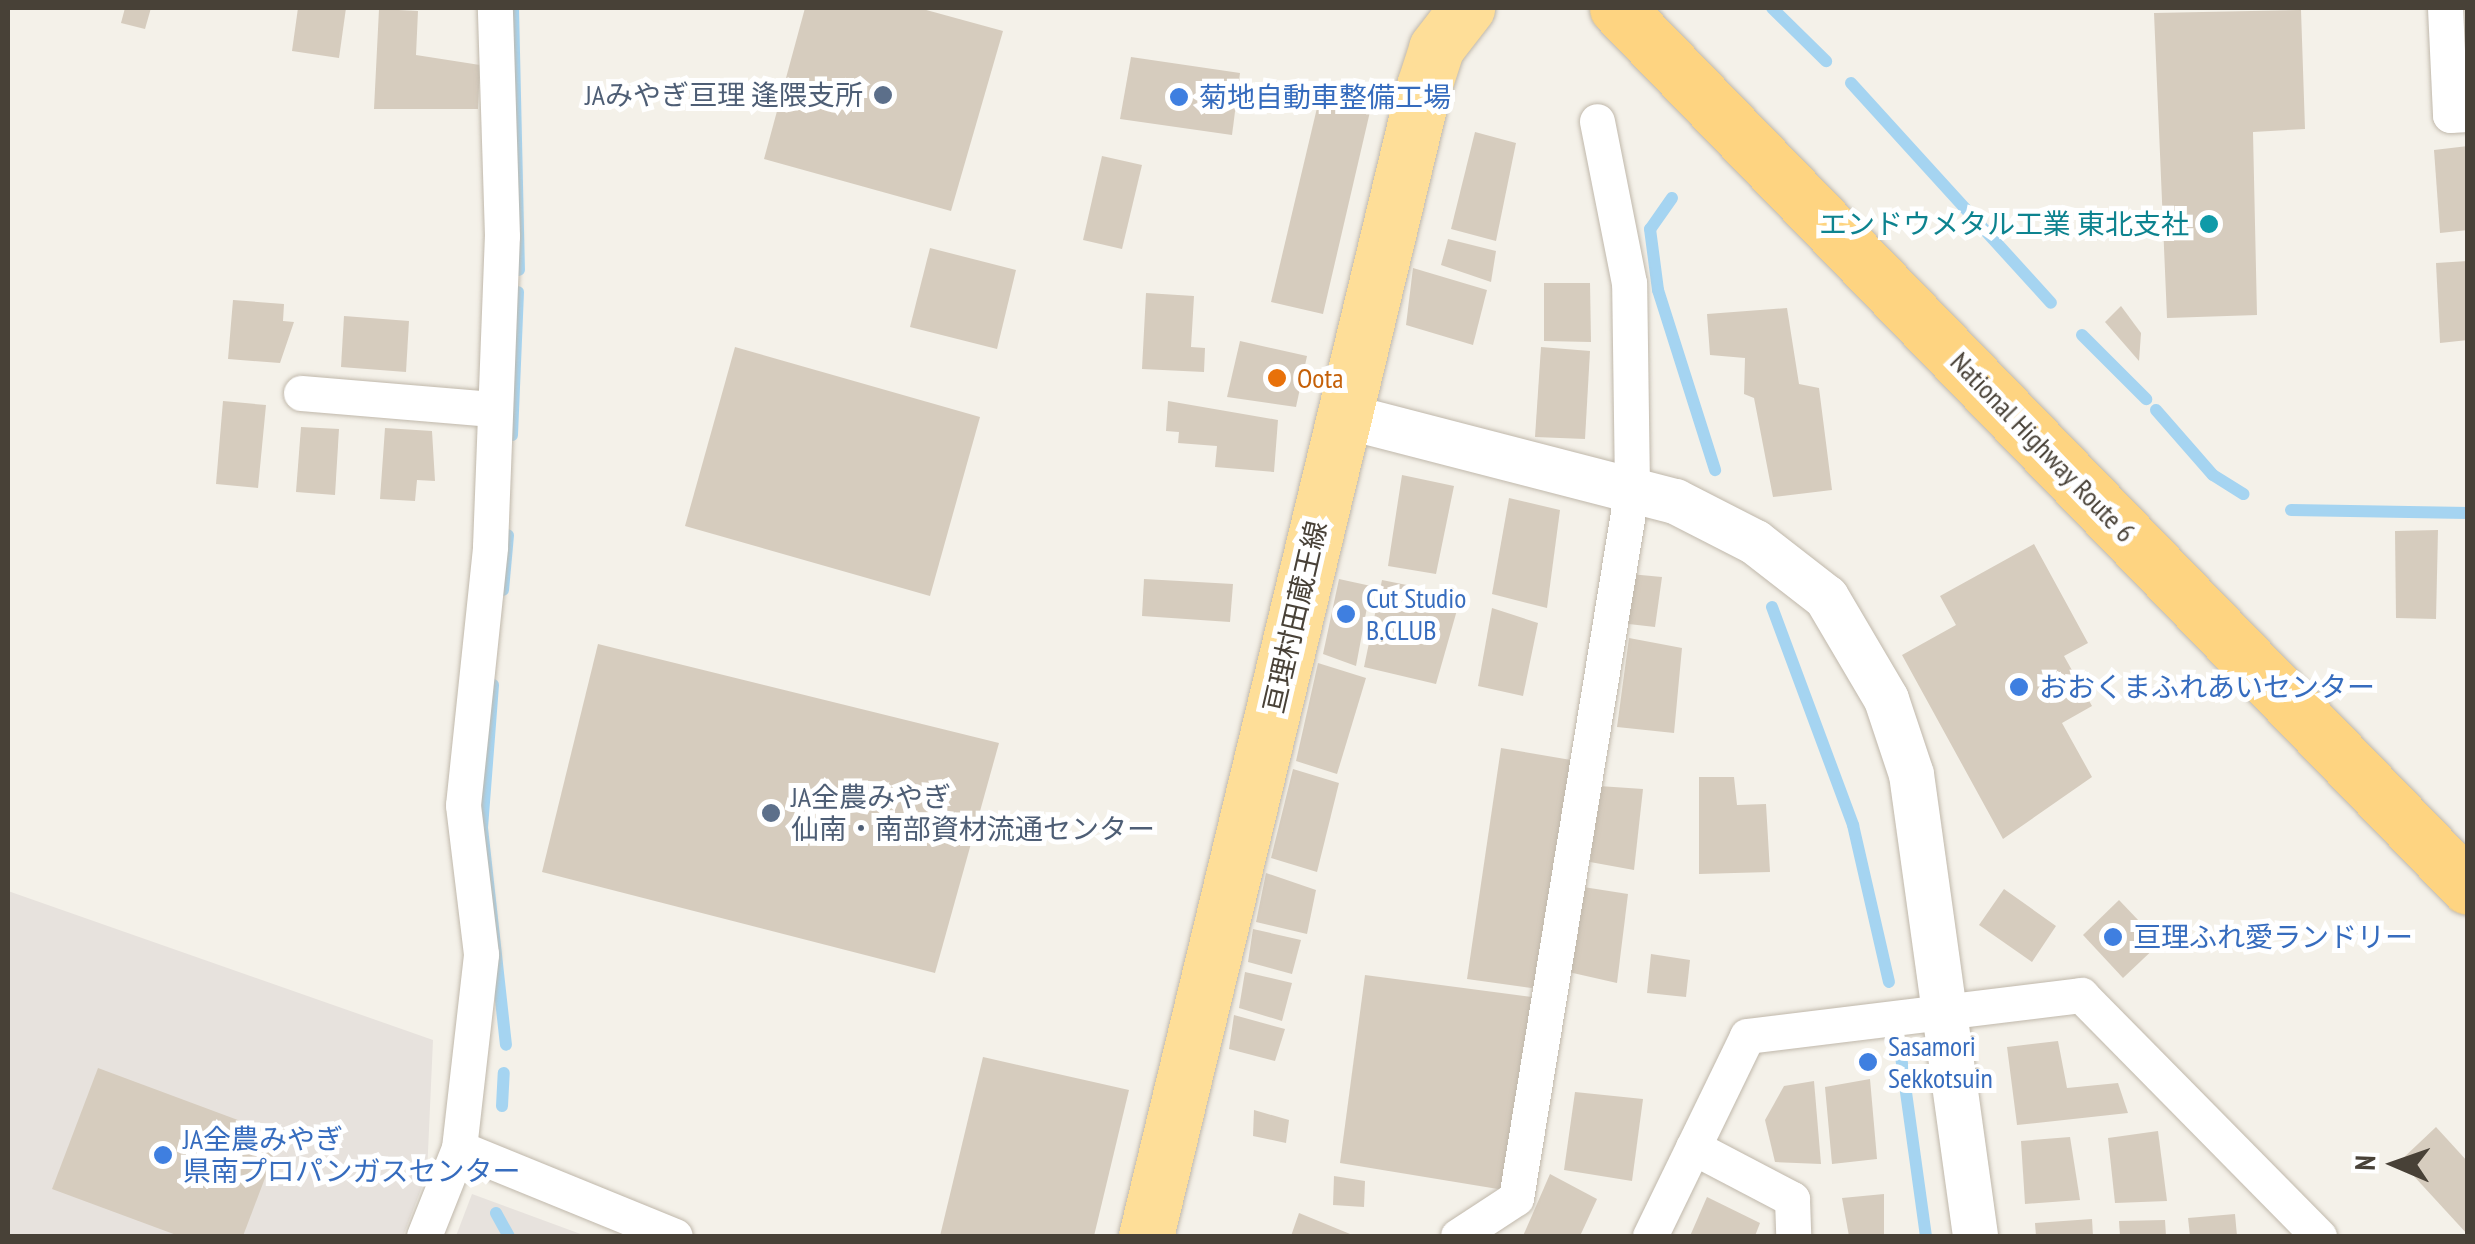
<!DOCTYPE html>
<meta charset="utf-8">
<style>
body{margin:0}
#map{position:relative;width:2475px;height:1244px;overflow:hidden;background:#f4f1e9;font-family:"PT Sans Narrow","Noto Sans JP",sans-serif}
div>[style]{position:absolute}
.industrial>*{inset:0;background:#e7e2dd}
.stream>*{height:12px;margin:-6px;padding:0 6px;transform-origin:6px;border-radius:6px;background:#a5d4f1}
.building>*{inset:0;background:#d6ccbe}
.roads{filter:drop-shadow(0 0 2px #c0b8ab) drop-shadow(0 0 2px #c0b8ab)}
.minor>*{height:35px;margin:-17.5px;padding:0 17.5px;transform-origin:17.5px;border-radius:17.5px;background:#fff}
.tertiary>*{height:45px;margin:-22.5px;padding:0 22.5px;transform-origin:22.5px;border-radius:22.5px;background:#fff}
.primary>*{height:55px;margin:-27.5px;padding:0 27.5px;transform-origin:27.5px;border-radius:27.5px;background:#fede98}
.trunk>*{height:55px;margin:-27.5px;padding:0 27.5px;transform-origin:27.5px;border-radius:27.5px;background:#fed481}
.dots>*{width:28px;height:28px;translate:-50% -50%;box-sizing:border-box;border:5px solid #fff;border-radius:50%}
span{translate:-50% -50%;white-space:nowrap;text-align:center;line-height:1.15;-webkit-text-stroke:10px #fff;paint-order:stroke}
.service-label{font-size:28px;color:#4e5e75}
.right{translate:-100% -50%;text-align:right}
.left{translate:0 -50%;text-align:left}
.shop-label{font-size:28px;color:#366cbe}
.culture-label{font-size:28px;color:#0d838f}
.food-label{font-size:28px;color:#c56008}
.street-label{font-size:28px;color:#484137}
.frame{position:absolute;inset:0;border:10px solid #484137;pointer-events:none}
.north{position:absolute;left:2345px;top:1114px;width:100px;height:100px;-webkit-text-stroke:8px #fff;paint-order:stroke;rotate:272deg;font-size:28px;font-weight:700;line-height:40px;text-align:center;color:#484137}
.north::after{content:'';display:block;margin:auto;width:35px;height:45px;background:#484137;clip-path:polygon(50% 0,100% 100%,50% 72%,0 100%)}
</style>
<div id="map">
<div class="industrial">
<i style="clip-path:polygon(8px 891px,433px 1040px,427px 1174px,403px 1236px,8px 1236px)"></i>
<i style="clip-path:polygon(472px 1194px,586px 1236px,456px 1236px)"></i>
</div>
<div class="stream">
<i style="left:513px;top:8px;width:262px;rotate:88.7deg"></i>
<i style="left:1772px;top:8px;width:76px;rotate:44.5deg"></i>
<i style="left:1851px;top:83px;width:297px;rotate:47.7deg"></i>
<i style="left:1672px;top:198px;width:38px;rotate:125deg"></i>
<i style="left:1650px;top:229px;width:62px;rotate:82.5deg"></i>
<i style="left:1658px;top:290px;width:189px;rotate:72.4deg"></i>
<i style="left:2082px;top:335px;width:91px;rotate:45deg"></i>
<i style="left:2156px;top:410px;width:86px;rotate:48.8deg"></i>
<i style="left:2213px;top:475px;width:36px;rotate:32deg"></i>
<i style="left:512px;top:435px;width:143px;rotate:-87.6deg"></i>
<i style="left:2291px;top:510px;width:177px;rotate:1deg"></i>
<i style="left:503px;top:590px;width:55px;rotate:-84.8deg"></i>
<i style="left:1772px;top:607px;width:233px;rotate:69.6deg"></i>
<i style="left:1853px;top:825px;width:161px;rotate:77.1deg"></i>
<i style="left:493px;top:685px;width:143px;rotate:94.4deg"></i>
<i style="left:482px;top:828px;width:218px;rotate:83.7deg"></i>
<i style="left:1900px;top:1049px;width:189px;rotate:82.1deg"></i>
<i style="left:502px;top:1106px;width:33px;rotate:-87deg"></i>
<i style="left:496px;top:1213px;width:26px;rotate:61deg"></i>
</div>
<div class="building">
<i style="clip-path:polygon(125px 8px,151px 8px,145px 29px,121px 23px)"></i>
<i style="clip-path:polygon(298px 8px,346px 8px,339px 58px,292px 51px)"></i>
<i style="clip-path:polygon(805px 8px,919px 8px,1003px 31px,951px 211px,764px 159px)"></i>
<i style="clip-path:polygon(379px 9px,418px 11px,416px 55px,480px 65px,478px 109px,374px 109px)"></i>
<i style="clip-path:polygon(2301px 10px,2305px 129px,2253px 132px,2257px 315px,2167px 318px,2154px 13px)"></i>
<i style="clip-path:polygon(1131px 57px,1240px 73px,1232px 135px,1120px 119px)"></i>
<i style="clip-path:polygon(1321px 91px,1372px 103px,1323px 314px,1271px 302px)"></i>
<i style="clip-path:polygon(1475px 132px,1516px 143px,1496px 241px,1451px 229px)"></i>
<i style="clip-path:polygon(2468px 146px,2468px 230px,2440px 233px,2434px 150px)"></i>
<i style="clip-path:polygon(1102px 156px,1142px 165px,1122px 249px,1083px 240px)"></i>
<i style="clip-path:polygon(1448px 239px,1496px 251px,1491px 282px,1441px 265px)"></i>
<i style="clip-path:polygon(930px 248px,1016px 270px,997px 349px,910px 327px)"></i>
<i style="clip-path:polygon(2468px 261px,2468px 340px,2440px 343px,2436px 263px)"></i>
<i style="clip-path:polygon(1413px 268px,1487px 290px,1473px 345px,1406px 325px)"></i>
<i style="clip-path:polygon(1544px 283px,1590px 283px,1591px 342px,1544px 341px)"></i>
<i style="clip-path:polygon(1146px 293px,1194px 296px,1191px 347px,1205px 348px,1204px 372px,1142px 369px)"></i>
<i style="clip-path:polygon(233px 300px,284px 304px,283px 321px,294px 322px,280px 363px,228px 359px)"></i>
<i style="clip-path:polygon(2121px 306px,2141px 333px,2139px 361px,2105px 322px)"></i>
<i style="clip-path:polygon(1787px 308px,1799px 384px,1819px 388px,1832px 490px,1773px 497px,1754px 398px,1744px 394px,1745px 358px,1710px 355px,1707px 314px)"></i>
<i style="clip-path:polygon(344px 316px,409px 321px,406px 372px,341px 367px)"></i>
<i style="clip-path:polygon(1240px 341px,1307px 356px,1296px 407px,1227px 397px)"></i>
<i style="clip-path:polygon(735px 347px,980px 417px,930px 596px,685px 526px)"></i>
<i style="clip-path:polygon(1541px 347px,1590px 351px,1585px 439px,1535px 437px)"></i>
<i style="clip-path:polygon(223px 401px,266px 405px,258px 488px,216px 484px)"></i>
<i style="clip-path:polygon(1168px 401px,1278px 420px,1274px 472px,1215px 467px,1217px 446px,1178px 443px,1179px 432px,1166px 431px)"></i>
<i style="clip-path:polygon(301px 427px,339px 429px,335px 495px,296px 492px)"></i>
<i style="clip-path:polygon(385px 428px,432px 431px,435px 481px,417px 480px,415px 501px,380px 499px)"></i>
<i style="clip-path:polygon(1402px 475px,1454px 486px,1436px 574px,1388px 566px)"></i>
<i style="clip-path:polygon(1509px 498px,1560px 510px,1547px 608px,1492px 594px)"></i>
<i style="clip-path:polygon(2438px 530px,2436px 619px,2396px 618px,2395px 531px)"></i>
<i style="clip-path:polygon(2034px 544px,2088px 643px,2064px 656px,2092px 706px,2062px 723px,2092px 777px,2003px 839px,1902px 655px,1956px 625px,1940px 596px)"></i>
<i style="clip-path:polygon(1630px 574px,1662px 577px,1655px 627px,1620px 623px)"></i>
<i style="clip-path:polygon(1144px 579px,1233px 584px,1230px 622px,1142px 616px)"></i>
<i style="clip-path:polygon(1339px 579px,1371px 586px,1356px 666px,1323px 654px)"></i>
<i style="clip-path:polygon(1382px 580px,1461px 596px,1436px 684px,1364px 667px)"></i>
<i style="clip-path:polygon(1492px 608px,1538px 623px,1523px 696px,1478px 686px)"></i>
<i style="clip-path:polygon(1629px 638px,1682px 648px,1674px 733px,1617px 727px)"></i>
<i style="clip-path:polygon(598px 644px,999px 743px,935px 973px,542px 872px)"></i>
<i style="clip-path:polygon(1318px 663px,1366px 678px,1337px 774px,1296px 761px)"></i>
<i style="clip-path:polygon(1501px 748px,1571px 760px,1539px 989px,1467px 979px)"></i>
<i style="clip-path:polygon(1293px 769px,1339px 783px,1317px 872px,1271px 858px)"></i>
<i style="clip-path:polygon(1699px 777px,1734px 777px,1737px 805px,1766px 804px,1770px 872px,1699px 874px)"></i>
<i style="clip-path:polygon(1599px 786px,1643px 789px,1634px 870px,1590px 862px)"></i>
<i style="clip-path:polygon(1266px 873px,1316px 890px,1307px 934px,1256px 922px)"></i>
<i style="clip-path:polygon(1577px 886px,1628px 894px,1617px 983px,1564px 971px)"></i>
<i style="clip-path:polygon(2004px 889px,2056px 926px,2032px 962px,1979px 925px)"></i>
<i style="clip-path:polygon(2119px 900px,2160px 943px,2123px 978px,2083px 935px)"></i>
<i style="clip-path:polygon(1253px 929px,1301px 940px,1292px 974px,1248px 962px)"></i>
<i style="clip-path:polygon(1651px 954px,1690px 960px,1686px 997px,1647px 993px)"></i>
<i style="clip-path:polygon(1245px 972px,1292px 983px,1282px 1021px,1239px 1008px)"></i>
<i style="clip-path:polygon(1365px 975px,1532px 997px,1504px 1190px,1340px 1163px)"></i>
<i style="clip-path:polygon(1234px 1015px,1285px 1029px,1275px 1061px,1229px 1049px)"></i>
<i style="clip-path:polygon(2058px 1041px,2067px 1088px,2118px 1083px,2128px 1113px,2017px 1125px,2007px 1047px)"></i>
<i style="clip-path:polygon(983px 1057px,1129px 1090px,1094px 1236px,940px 1236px)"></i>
<i style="clip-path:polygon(98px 1068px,281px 1136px,243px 1236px,179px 1236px,52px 1189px)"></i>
<i style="clip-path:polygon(1870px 1079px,1877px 1159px,1832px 1164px,1825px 1087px)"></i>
<i style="clip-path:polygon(1814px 1081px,1821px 1164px,1775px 1162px,1765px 1120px,1784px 1086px)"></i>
<i style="clip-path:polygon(1575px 1092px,1643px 1099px,1632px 1181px,1564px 1170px)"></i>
<i style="clip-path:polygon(1254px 1110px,1289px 1120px,1286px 1143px,1253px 1136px)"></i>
<i style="clip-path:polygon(2436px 1127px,2468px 1162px,2468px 1235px,2400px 1161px)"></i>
<i style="clip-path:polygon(2158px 1131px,2167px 1201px,2115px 1203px,2108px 1138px)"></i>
<i style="clip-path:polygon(2070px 1137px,2080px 1200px,2025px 1204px,2021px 1141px)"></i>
<i style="clip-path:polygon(1550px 1174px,1597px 1199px,1580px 1236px,1523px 1236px)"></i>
<i style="clip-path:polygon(1334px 1176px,1365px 1181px,1364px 1207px,1333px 1205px)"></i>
<i style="clip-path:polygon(1884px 1194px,1884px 1236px,1849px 1236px,1842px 1198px)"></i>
<i style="clip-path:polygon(1707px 1197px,1760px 1223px,1755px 1236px,1690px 1236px)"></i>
<i style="clip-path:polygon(1299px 1213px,1355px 1236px,1291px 1236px)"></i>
<i style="clip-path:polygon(2235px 1214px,2237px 1236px,2190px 1236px,2188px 1218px)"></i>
<i style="clip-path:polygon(2092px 1219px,2093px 1236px,2036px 1236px,2035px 1223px)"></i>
<i style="clip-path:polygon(2165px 1220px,2166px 1236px,2120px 1236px,2119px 1221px)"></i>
</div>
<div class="roads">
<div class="minor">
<i style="left:2445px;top:8px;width:107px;rotate:87.3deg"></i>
<i style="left:2450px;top:115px;width:18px;rotate:-3deg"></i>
<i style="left:301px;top:393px;width:192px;rotate:4.8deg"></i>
<i style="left:1693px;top:1147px;width:112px;rotate:27.7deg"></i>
<i style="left:1792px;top:1199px;width:37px;rotate:88deg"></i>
<i style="left:459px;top:1148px;width:195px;rotate:-83.5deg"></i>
<i style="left:481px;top:954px;width:150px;rotate:-96.9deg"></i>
<i style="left:463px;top:805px;width:260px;rotate:-84deg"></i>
<i style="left:490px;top:546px;width:310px;rotate:-87.8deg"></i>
<i style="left:502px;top:236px;width:228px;rotate:-91.8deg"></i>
<i style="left:424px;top:1236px;width:95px;rotate:-68.3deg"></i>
<i style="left:459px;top:1148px;width:233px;rotate:22.2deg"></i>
<i style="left:1458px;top:1236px;width:69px;rotate:-33.2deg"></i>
<i style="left:1516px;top:1198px;width:719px;rotate:-80.72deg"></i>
<i style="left:1632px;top:488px;width:205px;rotate:-90.8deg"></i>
<i style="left:1629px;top:283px;width:165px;rotate:-101.2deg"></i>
<i style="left:1650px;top:1236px;width:222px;rotate:-64.1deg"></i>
<i style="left:1747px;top:1036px;width:337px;rotate:-7deg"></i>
<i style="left:2081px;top:995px;width:339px;rotate:45.4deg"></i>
</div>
<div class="tertiary">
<i style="left:1342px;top:415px;width:344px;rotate:14.5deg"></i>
<i style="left:1675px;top:501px;width:90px;rotate:27.1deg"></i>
<i style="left:1755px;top:542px;width:90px;rotate:37.8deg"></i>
<i style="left:1826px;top:597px;width:118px;rotate:59.5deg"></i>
<i style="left:1886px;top:699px;width:79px;rotate:71.6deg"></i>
<i style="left:1911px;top:774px;width:466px;rotate:82.1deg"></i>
</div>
<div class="primary">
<i style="left:1146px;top:1236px;width:1183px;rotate:-76.41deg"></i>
<i style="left:1424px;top:86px;width:40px;rotate:-72deg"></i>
<i style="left:1436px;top:48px;width:51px;rotate:-52.2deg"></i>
</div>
<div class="trunk">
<i style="left:1617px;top:8px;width:1223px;rotate:45.93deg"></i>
</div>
</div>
<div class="dots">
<i style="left:883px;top:95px;background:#5c6f8a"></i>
<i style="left:1179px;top:97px;background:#3f7fe0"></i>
<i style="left:2209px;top:224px;background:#0f9aa8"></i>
<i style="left:1277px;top:378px;background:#e8710a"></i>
<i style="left:1346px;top:614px;background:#3f7fe0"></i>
<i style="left:2019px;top:687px;background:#3f7fe0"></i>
<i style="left:771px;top:813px;background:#5c6f8a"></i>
<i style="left:2113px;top:937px;background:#3f7fe0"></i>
<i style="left:1868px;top:1062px;background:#3f7fe0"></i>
<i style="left:163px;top:1155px;background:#3f7fe0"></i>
</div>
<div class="service-label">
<span class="right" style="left:863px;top:95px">JAみやぎ亘理 逢隈支所</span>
<span class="left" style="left:791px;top:813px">JA全農みやぎ<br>仙南・南部資材流通センター</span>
</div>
<div class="shop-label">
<span class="left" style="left:1199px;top:97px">菊地自動車整備工場</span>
<span class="left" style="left:1366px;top:614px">Cut Studio<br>B.CLUB</span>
<span class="left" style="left:2039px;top:687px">おおくまふれあいセンター</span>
<span class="left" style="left:2133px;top:937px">亘理ふれ愛ランドリー</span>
<span class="left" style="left:1888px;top:1062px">Sasamori<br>Sekkotsuin</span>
<span class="left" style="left:183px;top:1155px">JA全農みやぎ<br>県南プロパンガスセンター</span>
</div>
<div class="culture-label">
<span class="right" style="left:2189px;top:224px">エンドウメタル工業 東北支社</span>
</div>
<div class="food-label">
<span class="left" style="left:1297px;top:378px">Oota</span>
</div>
<div class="street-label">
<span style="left:2043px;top:447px;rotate:46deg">National Highway Route 6</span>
<span style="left:1295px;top:617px;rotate:-77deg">亘理村田蔵王線</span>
</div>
<div class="frame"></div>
<div class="north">N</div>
</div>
